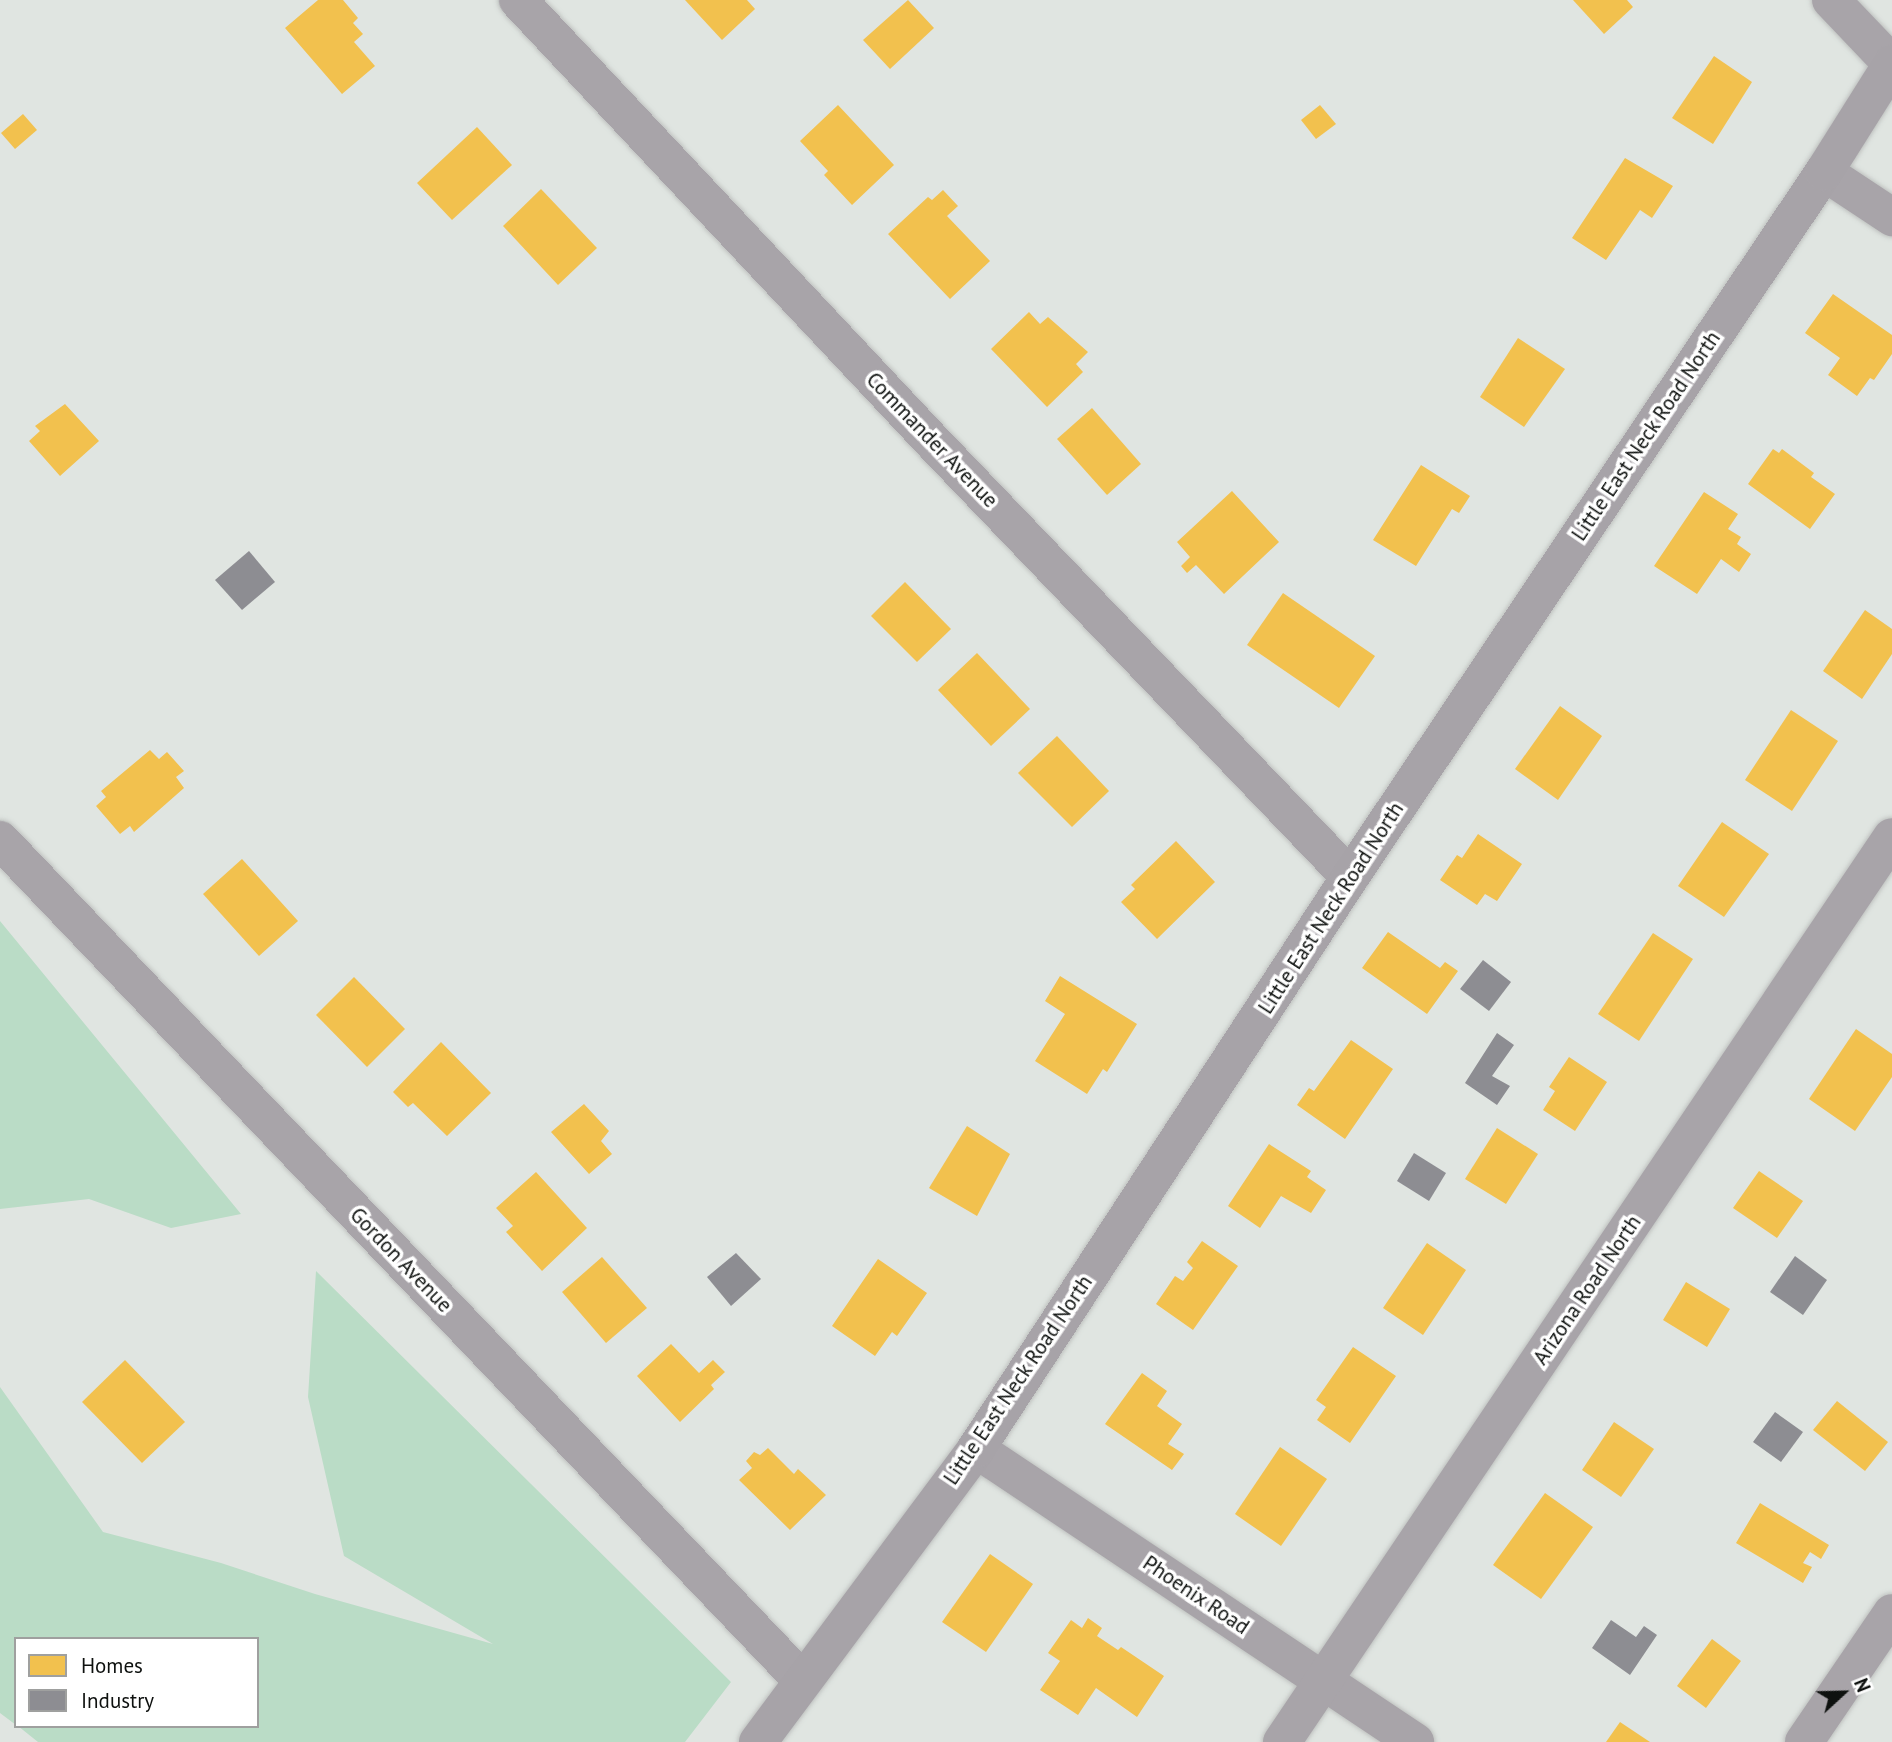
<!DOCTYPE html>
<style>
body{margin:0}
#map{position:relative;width:1892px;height:1742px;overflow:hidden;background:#e0e5e1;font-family:"PT Sans",sans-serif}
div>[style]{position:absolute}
.green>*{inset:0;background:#badcc6}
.homes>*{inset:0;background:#f2c14e}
.industry>*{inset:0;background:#8d8d92}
.roads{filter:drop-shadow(0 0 2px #bfc2c0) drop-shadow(0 0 2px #bfc2c0)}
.minor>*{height:38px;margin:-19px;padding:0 19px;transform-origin:19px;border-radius:19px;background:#a8a4a9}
.secondary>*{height:38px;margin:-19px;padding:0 19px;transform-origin:19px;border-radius:19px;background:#a7a3a8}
span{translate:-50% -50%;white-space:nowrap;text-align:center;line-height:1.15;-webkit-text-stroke:7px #fff;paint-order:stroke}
.street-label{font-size:21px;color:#0e110f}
.legend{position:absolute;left:14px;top:1637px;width:245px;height:91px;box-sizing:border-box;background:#fff;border:2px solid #9fa09f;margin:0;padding:9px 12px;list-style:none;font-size:21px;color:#0e110f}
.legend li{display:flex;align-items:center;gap:14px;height:35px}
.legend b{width:35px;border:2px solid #9fa09f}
.north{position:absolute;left:1808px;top:1658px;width:70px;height:70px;-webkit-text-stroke:5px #fff;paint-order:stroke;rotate:68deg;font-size:19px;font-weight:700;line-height:28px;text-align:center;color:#0e110f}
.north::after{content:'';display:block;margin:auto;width:24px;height:32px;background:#0e110f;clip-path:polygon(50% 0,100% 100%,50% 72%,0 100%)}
</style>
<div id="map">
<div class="green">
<i style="clip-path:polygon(0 921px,241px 1214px,171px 1228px,89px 1199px,0 1209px)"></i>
<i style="clip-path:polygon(316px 1271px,731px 1682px,685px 1742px,38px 1742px,18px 1726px,257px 1726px,257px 1639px,16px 1639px,16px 1725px,0 1713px,0 1387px,103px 1532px,221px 1563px,315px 1594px,493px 1644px,344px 1556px,308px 1397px)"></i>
</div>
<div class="homes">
<i style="clip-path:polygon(318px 0,343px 0,358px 18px,353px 23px,363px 34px,354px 42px,375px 66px,342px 94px,285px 28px)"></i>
<i style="clip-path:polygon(685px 0,747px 0,755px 9px,722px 40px)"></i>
<i style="clip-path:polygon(908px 0,934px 28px,890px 69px,863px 40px)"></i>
<i style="clip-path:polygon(1573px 0,1627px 0,1633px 7px,1604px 34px)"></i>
<i style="clip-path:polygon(1714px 56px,1752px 82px,1713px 144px,1672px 118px)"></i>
<i style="clip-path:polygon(838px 105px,894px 165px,852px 205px,824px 175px,828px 171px,800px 141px)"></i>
<i style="clip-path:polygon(1320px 105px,1336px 124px,1316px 139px,1301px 120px)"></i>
<i style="clip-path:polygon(23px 114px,37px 130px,15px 149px,1px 133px)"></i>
<i style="clip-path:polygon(477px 127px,512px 165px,452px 220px,417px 183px)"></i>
<i style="clip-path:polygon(1625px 158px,1673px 186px,1652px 218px,1640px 210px,1606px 260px,1572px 238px)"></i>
<i style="clip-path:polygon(541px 189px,597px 248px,558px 285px,503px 226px)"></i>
<i style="clip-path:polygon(943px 190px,958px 206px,947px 216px,990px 261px,950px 299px,888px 234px,928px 197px,932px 200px)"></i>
<i style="clip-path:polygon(1833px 294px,1892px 335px,1892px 354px,1874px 380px,1870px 378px,1857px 396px,1828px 375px,1840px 358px,1805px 333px)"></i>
<i style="clip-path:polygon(1029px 312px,1040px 324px,1048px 317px,1088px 352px,1076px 364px,1083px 372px,1047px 407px,991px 349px)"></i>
<i style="clip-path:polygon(1518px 338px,1565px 369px,1524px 427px,1480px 397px)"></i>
<i style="clip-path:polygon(65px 404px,99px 441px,60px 476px,29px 441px,40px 431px,35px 426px)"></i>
<i style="clip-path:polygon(1092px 408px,1141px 464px,1107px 495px,1057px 439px)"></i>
<i style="clip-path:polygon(1773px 449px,1779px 453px,1782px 449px,1814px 473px,1811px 477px,1835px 494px,1810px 529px,1748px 484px)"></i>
<i style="clip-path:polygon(1421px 465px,1470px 496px,1459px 513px,1452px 509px,1416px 566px,1373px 540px)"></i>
<i style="clip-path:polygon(1232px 491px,1279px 542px,1224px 594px,1196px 565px,1187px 573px,1181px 566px,1190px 557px,1177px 542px)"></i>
<i style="clip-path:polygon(1704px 492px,1738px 514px,1728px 529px,1741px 537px,1737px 544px,1751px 554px,1739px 572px,1721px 559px,1697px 594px,1654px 566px)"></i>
<i style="clip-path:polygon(905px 582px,951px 629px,917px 662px,871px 616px)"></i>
<i style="clip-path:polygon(1283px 593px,1375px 656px,1339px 708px,1247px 645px)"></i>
<i style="clip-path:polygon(1865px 610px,1892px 629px,1892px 654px,1862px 699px,1823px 671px)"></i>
<i style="clip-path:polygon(977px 653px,1030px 709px,991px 746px,938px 690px)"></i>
<i style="clip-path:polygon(1560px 706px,1602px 736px,1558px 800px,1515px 769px)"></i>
<i style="clip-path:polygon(1791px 710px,1838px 741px,1792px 811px,1745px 780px)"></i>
<i style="clip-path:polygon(1057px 736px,1109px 791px,1072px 827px,1018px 773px)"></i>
<i style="clip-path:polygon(150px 750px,159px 759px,167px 752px,184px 771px,176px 777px,184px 788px,134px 832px,130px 826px,120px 834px,96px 806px,106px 797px,101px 791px)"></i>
<i style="clip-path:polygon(1722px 822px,1769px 854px,1724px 917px,1678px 886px)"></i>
<i style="clip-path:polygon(1478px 834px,1522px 864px,1497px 901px,1485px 894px,1477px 905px,1440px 880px,1457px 855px,1462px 858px)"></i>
<i style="clip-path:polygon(1176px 841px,1215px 882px,1157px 939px,1121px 902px,1135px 889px,1131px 885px)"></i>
<i style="clip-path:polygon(242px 859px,298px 921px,259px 956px,203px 894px)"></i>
<i style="clip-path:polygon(1388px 932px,1440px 968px,1445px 962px,1458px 971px,1427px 1014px,1362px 968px)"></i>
<i style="clip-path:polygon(1653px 933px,1693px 959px,1639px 1041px,1598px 1014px)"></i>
<i style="clip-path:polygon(1060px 976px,1137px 1024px,1107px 1072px,1103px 1069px,1087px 1094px,1035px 1061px,1065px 1014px,1045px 1001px)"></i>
<i style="clip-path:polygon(354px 977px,405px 1029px,367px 1067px,316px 1015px)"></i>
<i style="clip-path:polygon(1856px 1029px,1892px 1054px,1892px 1077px,1855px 1131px,1809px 1099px)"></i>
<i style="clip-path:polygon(1351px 1040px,1393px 1069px,1345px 1139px,1297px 1105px,1309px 1088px,1314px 1091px)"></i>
<i style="clip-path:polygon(441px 1042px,491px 1093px,447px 1136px,413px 1103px,408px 1107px,393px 1092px)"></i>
<i style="clip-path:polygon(1569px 1057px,1607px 1082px,1575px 1131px,1543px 1110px,1555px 1091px,1549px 1087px)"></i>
<i style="clip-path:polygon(584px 1104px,609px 1131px,601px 1141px,612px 1154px,589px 1174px,551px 1132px)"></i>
<i style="clip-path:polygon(967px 1126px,1010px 1154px,977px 1216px,929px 1188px)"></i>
<i style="clip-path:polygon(1497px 1128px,1538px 1154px,1506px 1204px,1465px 1179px)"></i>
<i style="clip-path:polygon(1269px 1144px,1311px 1171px,1307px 1177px,1326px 1190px,1311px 1213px,1281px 1196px,1260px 1228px,1228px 1206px)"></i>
<i style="clip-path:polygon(1759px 1171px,1803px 1201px,1777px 1238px,1733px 1208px)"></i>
<i style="clip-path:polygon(536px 1172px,587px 1228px,542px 1271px,506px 1232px,513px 1226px,496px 1208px)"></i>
<i style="clip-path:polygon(1202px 1241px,1238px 1266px,1193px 1330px,1156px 1304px,1175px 1276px,1183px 1281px,1193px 1268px,1187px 1262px)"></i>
<i style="clip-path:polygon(1427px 1243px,1466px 1270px,1423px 1335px,1383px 1308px)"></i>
<i style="clip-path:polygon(602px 1257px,647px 1308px,606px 1343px,562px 1292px)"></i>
<i style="clip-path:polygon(878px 1259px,927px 1293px,897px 1336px,892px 1332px,875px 1356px,832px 1326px)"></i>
<i style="clip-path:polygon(1686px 1282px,1730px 1309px,1707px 1347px,1663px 1320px)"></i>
<i style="clip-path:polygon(671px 1344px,699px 1373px,713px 1360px,725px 1372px,711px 1385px,714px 1389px,680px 1422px,637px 1376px)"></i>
<i style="clip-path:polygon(1353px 1347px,1396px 1376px,1350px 1443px,1317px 1420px,1326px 1407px,1316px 1400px)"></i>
<i style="clip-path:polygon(125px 1360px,185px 1422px,142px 1463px,82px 1402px)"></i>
<i style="clip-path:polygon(1142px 1373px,1167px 1391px,1157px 1406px,1182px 1424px,1168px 1444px,1184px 1454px,1172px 1470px,1105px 1424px)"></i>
<i style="clip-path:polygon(1837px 1401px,1888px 1442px,1865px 1471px,1813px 1430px)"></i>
<i style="clip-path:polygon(1614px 1422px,1654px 1449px,1621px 1497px,1582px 1470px)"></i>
<i style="clip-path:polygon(1280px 1447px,1327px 1479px,1281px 1546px,1235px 1514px)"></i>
<i style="clip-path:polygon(768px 1448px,794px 1474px,798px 1469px,826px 1495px,790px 1530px,739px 1480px,752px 1468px,746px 1461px,754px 1452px,760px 1455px)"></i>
<i style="clip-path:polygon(1545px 1493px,1593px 1527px,1541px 1599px,1493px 1565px)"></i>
<i style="clip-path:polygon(1760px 1503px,1829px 1545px,1821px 1559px,1810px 1552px,1803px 1563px,1812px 1567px,1803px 1583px,1736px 1543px)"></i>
<i style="clip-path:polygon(990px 1554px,1033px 1584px,986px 1652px,942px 1622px)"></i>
<i style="clip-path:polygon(1088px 1618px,1102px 1628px,1097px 1636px,1118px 1650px,1121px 1647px,1164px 1676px,1137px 1717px,1096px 1688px,1078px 1715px,1040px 1690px,1060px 1661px,1048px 1653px,1071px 1620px,1082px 1628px)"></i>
<i style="clip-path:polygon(1712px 1639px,1741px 1661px,1706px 1708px,1677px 1686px)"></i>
<i style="clip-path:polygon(1620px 1722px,1650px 1742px,1606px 1742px)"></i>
</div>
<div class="industry">
<i style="clip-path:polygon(249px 551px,275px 582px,242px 610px,215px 580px)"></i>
<i style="clip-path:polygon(1483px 960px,1511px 982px,1489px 1011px,1460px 989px)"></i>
<i style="clip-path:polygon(1497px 1033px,1514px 1045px,1492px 1076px,1510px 1086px,1497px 1105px,1465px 1083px)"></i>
<i style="clip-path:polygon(1414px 1153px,1446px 1173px,1429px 1201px,1397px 1181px)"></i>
<i style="clip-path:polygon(736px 1253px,761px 1279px,731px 1306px,707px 1277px)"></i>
<i style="clip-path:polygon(1795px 1256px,1827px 1280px,1803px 1315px,1770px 1292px)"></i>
<i style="clip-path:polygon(1775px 1412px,1803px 1432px,1781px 1462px,1753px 1442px)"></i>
<i style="clip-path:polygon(1611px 1620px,1636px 1637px,1644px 1626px,1657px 1635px,1630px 1675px,1592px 1648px)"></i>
</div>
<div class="roads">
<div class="minor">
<i style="left:518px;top:0;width:605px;rotate:46.81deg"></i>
<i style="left:932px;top:441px;width:604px;rotate:46.21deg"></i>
<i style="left:1831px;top:0;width:88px;rotate:46.4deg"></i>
<i style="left:1824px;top:172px;width:82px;rotate:33.5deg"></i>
<i style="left:0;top:840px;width:1160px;rotate:46.33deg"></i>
<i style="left:976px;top:1449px;width:528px;rotate:33.72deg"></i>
<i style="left:1282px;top:1742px;width:1091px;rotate:-56.02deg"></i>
<i style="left:1804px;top:1742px;width:156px;rotate:-55.7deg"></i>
</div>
<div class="secondary">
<i style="left:758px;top:1742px;width:365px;rotate:-53.3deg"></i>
<i style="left:976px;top:1449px;width:683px;rotate:-56.82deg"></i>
<i style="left:1350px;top:877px;width:850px;rotate:-56.09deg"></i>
<i style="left:1824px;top:172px;width:128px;rotate:-57.8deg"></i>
</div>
</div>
<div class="street-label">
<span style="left:1646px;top:436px;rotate:-56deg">Little East Neck Road North</span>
<span style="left:932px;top:440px;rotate:46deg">Commander Avenue</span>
<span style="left:1331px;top:908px;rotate:-57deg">Little East Neck Road North</span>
<span style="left:401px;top:1260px;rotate:46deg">Gordon Avenue</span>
<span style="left:1587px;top:1290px;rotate:-56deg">Arizona Road North</span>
<span style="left:1018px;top:1380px;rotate:-56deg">Little East Neck Road North</span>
<span style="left:1196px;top:1595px;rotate:34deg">Phoenix Road</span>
</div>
<ul class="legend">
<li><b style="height:19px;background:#f2c14e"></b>Homes</li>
<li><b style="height:19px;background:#8d8d92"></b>Industry</li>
</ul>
<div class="north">N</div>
</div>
